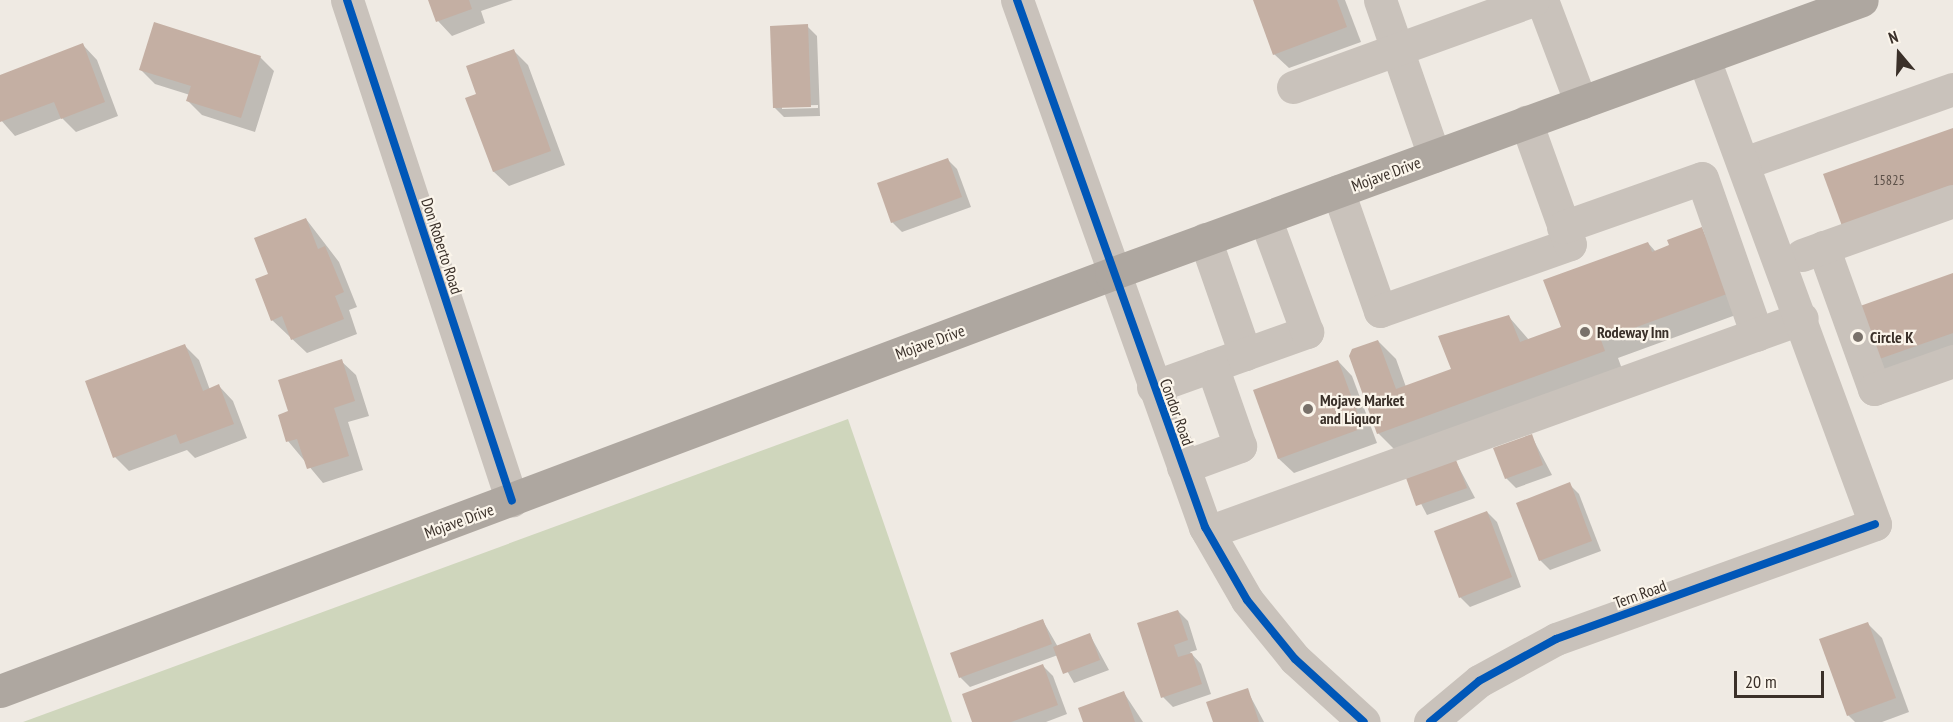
<!DOCTYPE html>
<style>
body{margin:0}
#map{position:relative;width:1953px;height:722px;overflow:hidden;background:#efeae3;font-family:"PT Sans Narrow",sans-serif}
div>[style]{position:absolute}
.green>*{inset:0;background:#cfd6bc}
.shadow>*{inset:0;background:#0003}
.building>*{inset:0;background:#c4afa3}
.minor>*{height:33px;margin:-16.5px;padding:0 16.5px;transform-origin:16.5px;border-radius:16.5px;background:#c9c2bb}
.major>*{height:33px;margin:-16.5px;padding:0 16.5px;transform-origin:16.5px;border-radius:16.5px;background:#aea7a0}
.cycleway>*{height:8px;margin:-4px;padding:0 4px;transform-origin:4px;border-radius:4px;background:#0057b8}
.dots>*{width:16px;height:16px;translate:-50% -50%;box-sizing:border-box;border:3px solid #fbf5eb;border-radius:50%}
span{translate:-50% -50%;white-space:nowrap;text-align:center;line-height:1.15;-webkit-text-stroke:4.5px #fbf5eb;paint-order:stroke}
.number-label{font-size:14px;color:#5c5048}
.number-label span{-webkit-text-stroke-width:0}
.street-label{font-size:16px;color:#3a3029}
.poi-label{font-size:16px;color:#3a3029;font-weight:700}
.left{translate:0 -50%;text-align:left}
.north{position:absolute;left:1869px;top:24px;width:60px;height:60px;-webkit-text-stroke:4px #fbf5eb;paint-order:stroke;rotate:341deg;font-size:16px;font-weight:700;line-height:24px;text-align:center;color:#3a3029}
.north::after{content:'';display:block;margin:auto;width:21px;height:27px;background:#3a3029;clip-path:polygon(50% 0,100% 100%,50% 72%,0 100%)}
.scale{position:absolute;left:1734px;top:671px;width:90px;height:27px;box-sizing:border-box;border:3px solid #3a3029;border-top:0;padding-left:8px;font-size:18px;line-height:21px;white-space:nowrap;color:#3a3029;-webkit-text-stroke:4px #fbf5eb;paint-order:stroke}
</style>
<div id="map">
<div class="green">
<i style="clip-path:polygon(848px 419px,952px 722px,23px 722px)"></i>
</div>
<div class="shadow">
<i style="clip-path:polygon(430px 0,513px 0,481px 11px,485px 23px,452px 36px,438px 21px)"></i>
<i style="clip-path:polygon(1254px 0,1345px 0,1361px 42px,1289px 68px,1274px 54px)"></i>
<i style="clip-path:polygon(evenodd,807px 26px,817px 36px,820px 116px,784px 117px,774px 107px,807px 26px,818px 105px,818px 108px,782px 109px,782px 106px,818px 105px)"></i>
<i style="clip-path:polygon(83px 45px,97px 60px,118px 116px,76px 132px,62px 118px,15px 136px,0 119px,0 77px)"></i>
<i style="clip-path:polygon(513px 50px,528px 65px,565px 165px,509px 186px,494px 172px,467px 99px,478px 95px)"></i>
<i style="clip-path:polygon(260px 57px,274px 71px,255px 132px,202px 115px,188px 101px,190px 95px,155px 84px,141px 70px)"></i>
<i style="clip-path:polygon(947px 159px,957px 169px,971px 207px,902px 232px,892px 222px)"></i>
<i style="clip-path:polygon(306px 219px,339px 262px,357px 307px,349px 310px,357px 334px,307px 353px,272px 320px,270px 275px)"></i>
<i style="clip-path:polygon(1702px 229px,1744px 312px,1618px 358px,1622px 369px,1396px 451px,1378px 433px,1378px 341px,1396px 359px,1406px 387px,1453px 370px,1509px 317px,1529px 340px,1562px 328px,1648px 243px,1656px 252px)"></i>
<i style="clip-path:polygon(1953px 275px,1953px 353px,1871px 386px,1864px 307px)"></i>
<i style="clip-path:polygon(185px 346px,199px 360px,210px 390px,219px 386px,233px 401px,247px 438px,195px 458px,187px 450px,129px 471px,115px 457px)"></i>
<i style="clip-path:polygon(341px 361px,356px 375px,369px 416px,348px 422px,363px 470px,323px 483px,288px 441px,290px 412px)"></i>
<i style="clip-path:polygon(1338px 361px,1352px 376px,1377px 443px,1294px 473px,1279px 459px,1255px 391px)"></i>
<i style="clip-path:polygon(1531px 435px,1552px 475px,1516px 488px,1506px 478px)"></i>
<i style="clip-path:polygon(1456px 462px,1475px 498px,1427px 515px,1408px 479px)"></i>
<i style="clip-path:polygon(1569px 484px,1579px 494px,1601px 551px,1550px 570px,1540px 560px)"></i>
<i style="clip-path:polygon(1487px 512px,1497px 522px,1521px 587px,1470px 607px,1460px 597px)"></i>
<i style="clip-path:polygon(1178px 611px,1188px 621px,1197px 650px,1190px 652px,1201px 664px,1211px 694px,1173px 707px,1163px 697px)"></i>
<i style="clip-path:polygon(1043px 621px,1058px 647px,1090px 635px,1109px 670px,1074px 683px,1058px 655px,970px 687px,960px 677px)"></i>
<i style="clip-path:polygon(1867px 623px,1882px 638px,1909px 712px,1882px 722px,1855px 722px,1848px 715px)"></i>
<i style="clip-path:polygon(1043px 666px,1053px 676px,1067px 714px,1046px 722px,974px 722px)"></i>
<i style="clip-path:polygon(1247px 690px,1264px 722px,1215px 722px)"></i>
<i style="clip-path:polygon(1124px 693px,1143px 722px,1084px 722px)"></i>
</div>
<div class="building">
<i style="clip-path:polygon(428px 0,469px 0,472px 9px,436px 22px)"></i>
<i style="clip-path:polygon(1253px 0,1337px 0,1347px 27px,1273px 55px)"></i>
<i style="clip-path:polygon(154px 22px,261px 56px,241px 118px,186px 101px,191px 86px,139px 70px)"></i>
<i style="clip-path:polygon(808px 24px,811px 107px,773px 108px,770px 26px)"></i>
<i style="clip-path:polygon(83px 43px,105px 102px,61px 119px,54px 102px,0 122px,0 75px)"></i>
<i style="clip-path:polygon(514px 49px,551px 151px,493px 172px,465px 98px,476px 94px,466px 66px)"></i>
<i style="clip-path:polygon(1953px 128px,1953px 186px,1842px 226px,1823px 174px)"></i>
<i style="clip-path:polygon(948px 158px,962px 197px,891px 223px,877px 183px)"></i>
<i style="clip-path:polygon(306px 218px,318px 249px,325px 246px,344px 292px,335px 296px,344px 319px,291px 340px,282px 316px,271px 321px,255px 279px,268px 274px,254px 238px)"></i>
<i style="clip-path:polygon(1702px 227px,1727px 294px,1601px 340px,1605px 351px,1377px 434px,1349px 356px,1352px 349px,1378px 340px,1396px 389px,1451px 369px,1438px 336px,1509px 315px,1520px 342px,1561px 327px,1543px 280px,1648px 242px,1652px 252px,1669px 245px,1667px 240px)"></i>
<i style="clip-path:polygon(1953px 273px,1953px 333px,1851px 369px,1832px 316px)"></i>
<i style="clip-path:polygon(185px 344px,203px 391px,219px 384px,234px 424px,180px 444px,176px 434px,113px 458px,85px 381px)"></i>
<i style="clip-path:polygon(342px 359px,355px 401px,334px 408px,349px 456px,307px 469px,297px 439px,286px 442px,278px 415px,288px 411px,278px 380px)"></i>
<i style="clip-path:polygon(1338px 360px,1363px 428px,1278px 459px,1253px 390px)"></i>
<i style="clip-path:polygon(1532px 434px,1543px 465px,1505px 479px,1493px 448px)"></i>
<i style="clip-path:polygon(1456px 460px,1467px 488px,1416px 506px,1406px 478px)"></i>
<i style="clip-path:polygon(1570px 482px,1592px 541px,1539px 561px,1516px 503px)"></i>
<i style="clip-path:polygon(1487px 511px,1512px 577px,1459px 598px,1434px 531px)"></i>
<i style="clip-path:polygon(1178px 610px,1188px 640px,1174px 645px,1178px 657px,1192px 653px,1202px 684px,1161px 698px,1137px 623px)"></i>
<i style="clip-path:polygon(1043px 619px,1052px 644px,959px 678px,950px 653px)"></i>
<i style="clip-path:polygon(1868px 622px,1896px 698px,1847px 716px,1819px 639px)"></i>
<i style="clip-path:polygon(1090px 633px,1100px 660px,1063px 674px,1053px 647px)"></i>
<i style="clip-path:polygon(1043px 664px,1058px 705px,1011px 722px,972px 722px,962px 694px)"></i>
<i style="clip-path:polygon(1248px 688px,1259px 722px,1213px 722px,1206px 702px)"></i>
<i style="clip-path:polygon(1124px 691px,1135px 722px,1083px 722px,1078px 708px)"></i>
</div>
<div class="minor">
<i style="left:347px;top:0;width:527px;rotate:71.77deg"></i>
<i style="left:1017px;top:0;width:560px;rotate:70.37deg"></i>
<i style="left:1205px;top:527px;width:84px;rotate:60.1deg"></i>
<i style="left:1247px;top:600px;width:76px;rotate:50.9deg"></i>
<i style="left:1295px;top:659px;width:93px;rotate:42.4deg"></i>
<i style="left:1380px;top:0;width:165px;rotate:70.9deg"></i>
<i style="left:1542px;top:0;width:110px;rotate:69.3deg"></i>
<i style="left:1293px;top:87px;width:255px;rotate:-19.9deg"></i>
<i style="left:1744px;top:163px;width:222px;rotate:-19.5deg"></i>
<i style="left:1338px;top:191px;width:127px;rotate:70.7deg"></i>
<i style="left:1380px;top:311px;width:201px;rotate:-19.4deg"></i>
<i style="left:1570px;top:244px;width:130px;rotate:-109.8deg"></i>
<i style="left:1563px;top:227px;width:147px;rotate:-19.4deg"></i>
<i style="left:1702px;top:178px;width:166px;rotate:70.7deg"></i>
<i style="left:1205px;top:239px;width:122px;rotate:70.8deg"></i>
<i style="left:1823px;top:247px;width:151px;rotate:70.2deg"></i>
<i style="left:1874px;top:389px;width:84px;rotate:-19.5deg"></i>
<i style="left:1802px;top:255px;width:160px;rotate:-19.7deg"></i>
<i style="left:1153px;top:387px;width:164px;rotate:-19.7deg"></i>
<i style="left:1307px;top:332px;width:121px;rotate:-110.2deg"></i>
<i style="left:1183px;top:467px;width:61px;rotate:-20.2deg"></i>
<i style="left:1240px;top:446px;width:85px;rotate:-109.3deg"></i>
<i style="left:1208px;top:532px;width:631px;rotate:-19.81deg"></i>
<i style="left:1430px;top:722px;width:64px;rotate:-39.9deg"></i>
<i style="left:1479px;top:681px;width:88px;rotate:-28.6deg"></i>
<i style="left:1556px;top:639px;width:339px;rotate:-19.8deg"></i>
<i style="left:1875px;top:524px;width:496px;rotate:-110.2deg"></i>
</div>
<div class="major">
<i style="left:0;top:691px;width:1187px;rotate:-20.57deg"></i>
<i style="left:1111px;top:274px;width:799px;rotate:-20.04deg"></i>
</div>
<div class="cycleway">
<i style="left:347px;top:0;width:527px;rotate:71.77deg"></i>
<i style="left:1017px;top:0;width:560px;rotate:70.37deg"></i>
<i style="left:1205px;top:527px;width:84px;rotate:60.1deg"></i>
<i style="left:1247px;top:600px;width:76px;rotate:50.9deg"></i>
<i style="left:1295px;top:659px;width:93px;rotate:42.4deg"></i>
<i style="left:1430px;top:722px;width:64px;rotate:-39.9deg"></i>
<i style="left:1479px;top:681px;width:88px;rotate:-28.6deg"></i>
<i style="left:1556px;top:639px;width:339px;rotate:-19.8deg"></i>
</div>
<div class="dots">
<i style="left:1585px;top:332px;background:#79716a"></i>
<i style="left:1858px;top:337px;background:#79716a"></i>
<i style="left:1308px;top:409px;background:#79716a"></i>
</div>
<div class="number-label">
<span style="left:1889px;top:180px">15825</span>
</div>
<div class="street-label">
<span style="left:1386px;top:174px;rotate:-20deg">Mojave Drive</span>
<span style="left:442px;top:246px;rotate:72deg">Don Roberto Road</span>
<span style="left:930px;top:342px;rotate:-20deg">Mojave Drive</span>
<span style="left:1177px;top:412px;rotate:70deg">Condor Road</span>
<span style="left:459px;top:521px;rotate:-20deg">Mojave Drive</span>
<span style="left:1640px;top:594px;rotate:-20deg">Tern Road</span>
</div>
<div class="poi-label">
<span class="left" style="left:1597px;top:332px">Rodeway Inn</span>
<span class="left" style="left:1870px;top:337px">Circle K</span>
<span class="left" style="left:1320px;top:409px">Mojave Market<br>and Liquor</span>
</div>
<div class="north">N</div>
<div class="scale">20 m</div>
</div>
